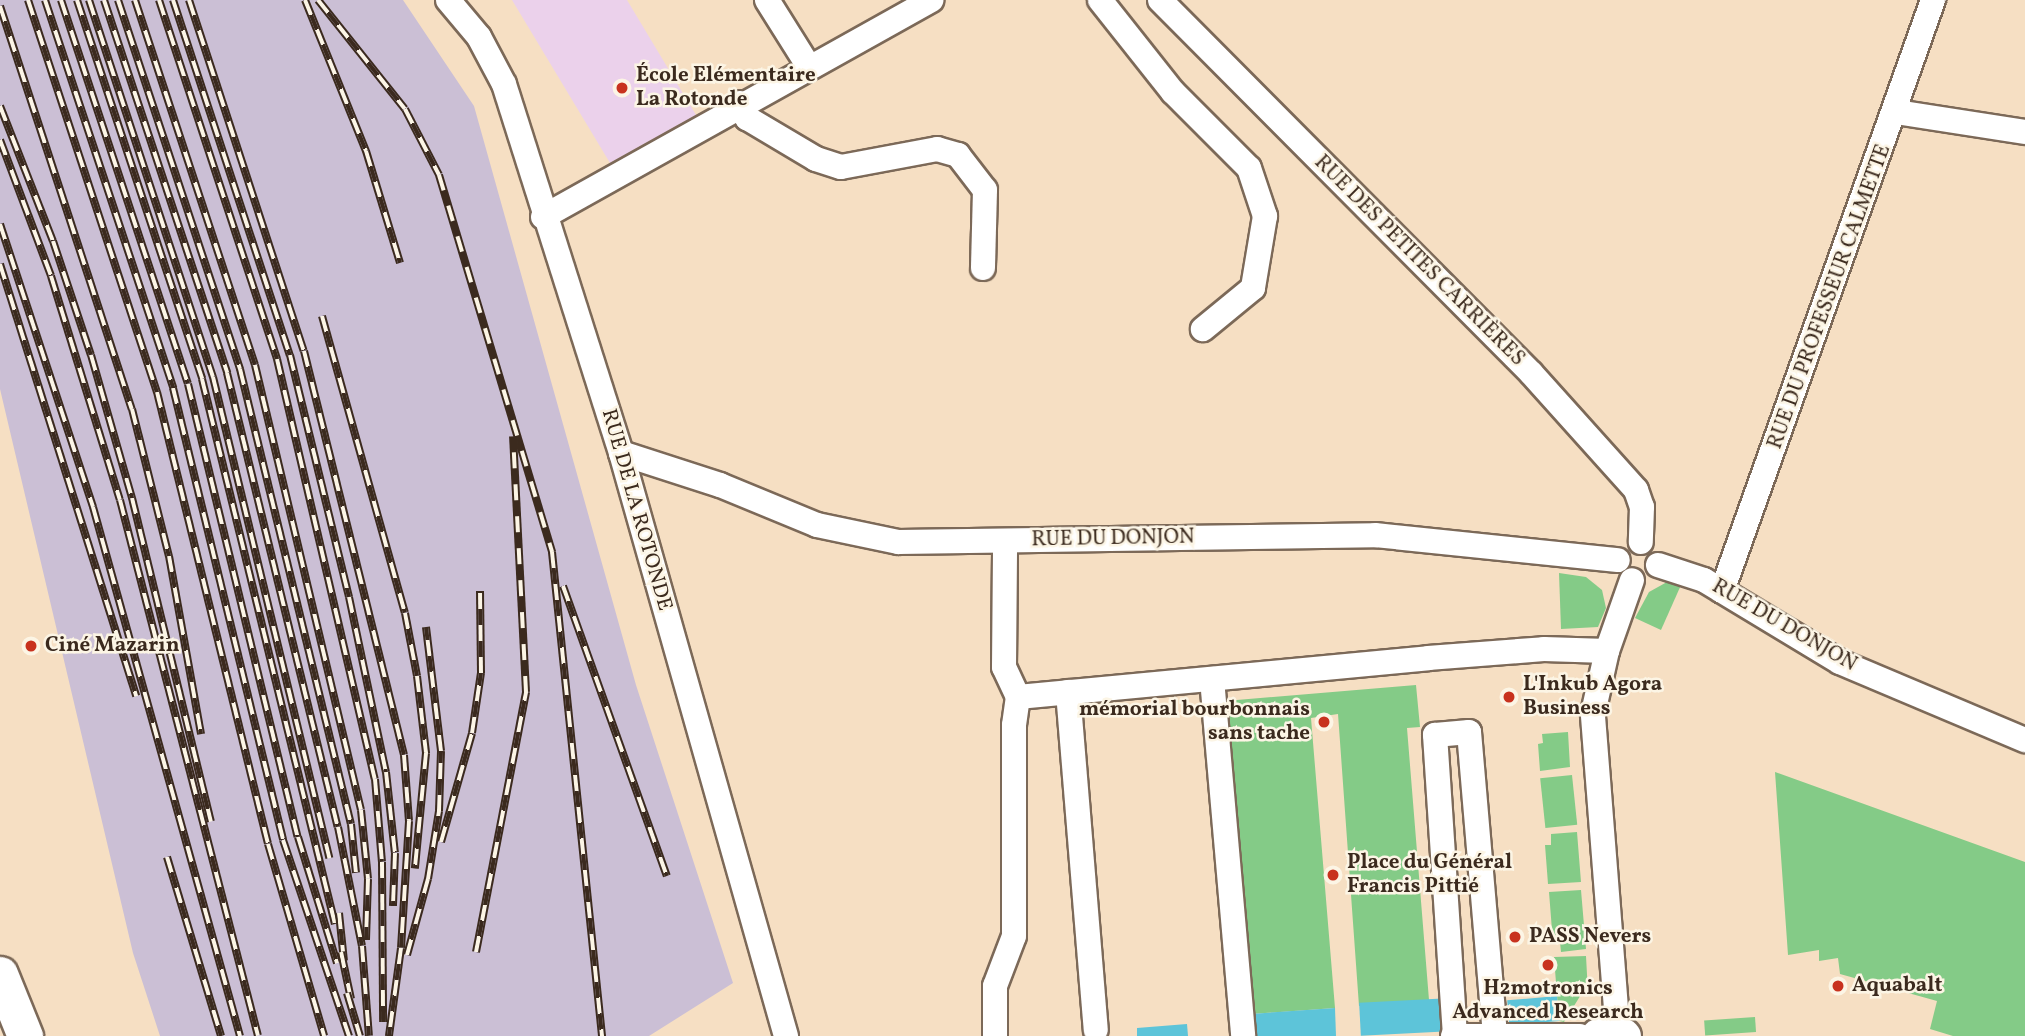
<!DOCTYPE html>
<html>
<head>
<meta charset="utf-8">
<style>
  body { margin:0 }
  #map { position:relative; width:2025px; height:1036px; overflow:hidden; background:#f6dfc3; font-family:Vollkorn,serif }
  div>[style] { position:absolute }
  .built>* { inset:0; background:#ebd1eb }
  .industrial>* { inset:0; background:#cbbfd5 }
  .green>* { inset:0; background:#84cb87; transform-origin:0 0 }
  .water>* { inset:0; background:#5dc4d9; transform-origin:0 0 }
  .roads { filter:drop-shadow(2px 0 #7c6958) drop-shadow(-2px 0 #7c6958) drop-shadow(0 2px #7c6958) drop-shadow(0 -2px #7c6958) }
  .street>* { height:24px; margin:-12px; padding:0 12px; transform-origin:12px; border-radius:12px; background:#fff }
  .secondary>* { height:35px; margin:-17.5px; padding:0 17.5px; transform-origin:17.5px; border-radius:17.5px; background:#fff }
  .rail>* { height:8px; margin-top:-4px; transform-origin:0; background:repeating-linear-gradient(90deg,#fcf5e5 0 16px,#3b2a1e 0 32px); box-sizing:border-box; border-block:2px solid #3b2a1e }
  .dots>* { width:19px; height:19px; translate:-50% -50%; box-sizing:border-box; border:4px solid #fcf5e5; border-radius:50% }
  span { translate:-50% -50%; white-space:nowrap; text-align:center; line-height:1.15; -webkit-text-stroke:5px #fcf5e5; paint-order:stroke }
  .poi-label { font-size:21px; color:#3b2a1e; font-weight:700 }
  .left { translate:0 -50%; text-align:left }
  .right { translate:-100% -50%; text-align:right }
  .street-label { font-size:21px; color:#3b2a1e }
</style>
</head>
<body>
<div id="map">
  <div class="built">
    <i style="clip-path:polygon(512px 0,627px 0,696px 115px,610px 163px)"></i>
  </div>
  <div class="industrial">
    <i style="clip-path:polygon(0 0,403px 0,474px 106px,636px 685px,733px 983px,649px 1036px,160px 1036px,133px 953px,0 389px)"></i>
  </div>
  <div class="green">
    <i style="clip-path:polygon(1559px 573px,1586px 577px,1602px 590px,1606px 608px,1598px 627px,1561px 629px)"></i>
    <i style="clip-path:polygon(1667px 582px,1681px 585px,1661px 630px,1635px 618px,1649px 592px)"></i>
    <i style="clip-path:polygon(1416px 685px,1420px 727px,1407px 728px,1429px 1000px,1359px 1006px,1338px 714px,1311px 718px,1335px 1008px,1251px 1014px,1225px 701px)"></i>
    <i style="clip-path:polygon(1568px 732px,1570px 767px,1540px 771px,1538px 744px,1543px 743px,1542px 734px)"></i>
    <i style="clip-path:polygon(1775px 772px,2025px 862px,2025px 1036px,1953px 1036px,1930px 1029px,1937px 1001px,1840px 974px,1838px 958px,1819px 961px,1819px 950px,1788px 955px)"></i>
    <i style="left:1572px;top:775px;width:50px;height:32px;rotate:84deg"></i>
    <i style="clip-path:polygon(1577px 832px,1581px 882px,1548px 884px,1545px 845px,1551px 845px,1551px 834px)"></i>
    <i style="clip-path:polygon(1581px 890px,1586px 949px,1561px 952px,1560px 942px,1553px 943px,1549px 892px)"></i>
    <i style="clip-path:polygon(1586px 956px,1588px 993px,1582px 993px,1564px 1022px,1559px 1021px,1554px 957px)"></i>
    <i style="left:1755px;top:1017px;width:15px;height:51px;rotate:86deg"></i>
  </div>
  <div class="water">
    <i style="left:1557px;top:996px;width:25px;height:50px;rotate:85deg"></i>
    <i style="left:1452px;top:998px;width:33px;height:93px;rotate:87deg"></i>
    <i style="clip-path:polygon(1335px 1008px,1336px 1036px,1243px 1036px,1250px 1014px)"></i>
    <i style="clip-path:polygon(1187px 1024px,1188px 1036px,1137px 1036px,1137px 1028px)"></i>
  </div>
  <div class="roads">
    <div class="street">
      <i style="left:448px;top:0;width:48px;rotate:50deg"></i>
      <i style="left:479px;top:37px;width:53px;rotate:62deg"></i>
      <i style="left:504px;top:84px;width:387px;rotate:72.4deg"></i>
      <i style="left:621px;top:453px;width:606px;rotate:74.2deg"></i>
      <i style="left:767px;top:0;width:79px;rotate:57.9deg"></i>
      <i style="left:1100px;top:0;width:117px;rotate:51.6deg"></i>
      <i style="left:1173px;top:92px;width:107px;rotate:45deg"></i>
      <i style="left:1249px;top:168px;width:51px;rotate:71.6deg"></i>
      <i style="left:1265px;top:216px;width:73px;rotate:99.5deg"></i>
      <i style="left:1253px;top:288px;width:65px;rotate:140.6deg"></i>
      <i style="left:1160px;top:0;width:526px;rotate:45.15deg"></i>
      <i style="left:1531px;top:373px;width:157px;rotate:48.1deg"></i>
      <i style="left:1636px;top:490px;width:18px;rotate:71deg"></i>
      <i style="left:1642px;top:507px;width:35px;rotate:92deg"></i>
      <i style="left:740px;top:103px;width:17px;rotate:65deg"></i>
      <i style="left:747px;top:118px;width:80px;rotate:30.7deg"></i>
      <i style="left:816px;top:159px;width:26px;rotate:18deg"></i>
      <i style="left:841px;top:167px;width:98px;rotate:-10.6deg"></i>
      <i style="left:937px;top:149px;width:22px;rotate:16deg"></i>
      <i style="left:958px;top:155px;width:44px;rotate:52.4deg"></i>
      <i style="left:985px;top:190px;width:78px;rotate:91.5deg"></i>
      <i style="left:1896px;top:112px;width:131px;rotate:8.8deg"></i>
      <i style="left:543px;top:217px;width:445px;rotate:-29.2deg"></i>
      <i style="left:621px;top:453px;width:104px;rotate:17.9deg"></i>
      <i style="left:720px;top:485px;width:105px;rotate:22.4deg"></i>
      <i style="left:817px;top:525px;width:83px;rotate:11.9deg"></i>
      <i style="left:898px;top:542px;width:477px;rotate:-0.8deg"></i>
      <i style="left:1375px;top:535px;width:244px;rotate:5.9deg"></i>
      <i style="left:1658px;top:565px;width:48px;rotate:18.1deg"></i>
      <i style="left:1704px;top:580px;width:159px;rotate:31.1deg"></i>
      <i style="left:1840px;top:662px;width:201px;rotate:22.9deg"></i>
      <i style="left:1722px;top:591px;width:628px;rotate:-70.35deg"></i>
      <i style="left:1212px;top:679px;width:358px;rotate:85deg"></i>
      <i style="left:1068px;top:692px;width:339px;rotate:85.3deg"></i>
      <i style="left:1018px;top:697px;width:412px;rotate:-5.4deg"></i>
      <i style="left:1428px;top:658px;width:116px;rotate:-4.4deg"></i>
      <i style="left:1544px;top:649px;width:63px;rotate:1.8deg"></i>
      <i style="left:1618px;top:1034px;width:322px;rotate:-94.5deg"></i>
      <i style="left:1593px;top:713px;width:64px;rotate:-77.3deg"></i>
      <i style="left:1607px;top:651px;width:75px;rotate:-70.6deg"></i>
      <i style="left:995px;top:1036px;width:50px;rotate:-90deg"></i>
      <i style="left:995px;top:986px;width:53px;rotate:-69.2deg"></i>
      <i style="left:1014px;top:936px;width:211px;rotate:-90deg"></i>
      <i style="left:1014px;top:725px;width:28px;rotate:-82deg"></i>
      <i style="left:1018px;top:697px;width:33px;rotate:-115deg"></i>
      <i style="left:1004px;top:667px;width:126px;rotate:-89.5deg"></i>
      <i style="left:1453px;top:1036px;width:127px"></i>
      <i style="left:1455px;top:1036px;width:302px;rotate:-93.8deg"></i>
      <i style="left:1435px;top:735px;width:34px;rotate:-5deg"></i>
      <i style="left:1469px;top:732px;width:304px;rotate:85.1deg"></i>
    </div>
    <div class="secondary">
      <i style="left:0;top:974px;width:67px;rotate:68deg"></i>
      <i style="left:1598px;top:1036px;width:25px"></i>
    </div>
  </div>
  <div class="rail">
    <i style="left:28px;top:0;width:413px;rotate:71.8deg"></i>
    <i style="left:157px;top:392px;width:465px;rotate:76.2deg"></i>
    <i style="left:268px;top:844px;width:200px;rotate:73.7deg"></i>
    <i style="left:45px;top:0;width:409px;rotate:71.7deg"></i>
    <i style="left:173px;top:388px;width:465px;rotate:76.3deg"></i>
    <i style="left:283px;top:840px;width:207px;rotate:71.4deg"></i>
    <i style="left:61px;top:0;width:404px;rotate:71.7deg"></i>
    <i style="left:188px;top:384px;width:466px;rotate:76.4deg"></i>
    <i style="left:298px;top:837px;width:132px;rotate:72.8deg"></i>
    <i style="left:77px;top:0;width:399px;rotate:71.7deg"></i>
    <i style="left:202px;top:379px;width:561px;rotate:76.29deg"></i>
    <i style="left:89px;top:0;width:397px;rotate:71.8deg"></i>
    <i style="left:213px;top:377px;width:495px;rotate:76.4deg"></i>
    <i style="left:104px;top:0;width:393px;rotate:71.7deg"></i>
    <i style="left:227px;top:373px;width:467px;rotate:76.3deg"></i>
    <i style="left:338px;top:827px;width:121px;rotate:78.6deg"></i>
    <i style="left:362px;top:946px;width:90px;rotate:85.6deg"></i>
    <i style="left:118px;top:0;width:389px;rotate:71.7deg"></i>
    <i style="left:240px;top:369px;width:468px;rotate:76.3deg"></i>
    <i style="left:351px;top:824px;width:49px;rotate:84.2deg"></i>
    <i style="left:135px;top:0;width:384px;rotate:71.8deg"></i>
    <i style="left:255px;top:365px;width:457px;rotate:76.6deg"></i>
    <i style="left:361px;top:810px;width:69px;rotate:84.2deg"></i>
    <i style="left:368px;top:879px;width:61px;rotate:91.9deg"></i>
    <i style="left:159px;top:0;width:378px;rotate:71.8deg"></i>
    <i style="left:277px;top:359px;width:431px;rotate:76.9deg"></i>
    <i style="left:375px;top:779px;width:83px;rotate:85.2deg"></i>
    <i style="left:382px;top:862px;width:160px;rotate:89.6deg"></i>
    <i style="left:173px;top:0;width:374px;rotate:71.8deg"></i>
    <i style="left:290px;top:355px;width:249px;rotate:76.3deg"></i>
    <i style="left:349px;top:597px;width:179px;rotate:78.1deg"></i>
    <i style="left:386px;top:772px;width:81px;rotate:83.7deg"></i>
    <i style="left:395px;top:853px;width:53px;rotate:92.2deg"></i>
    <i style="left:189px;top:0;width:369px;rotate:71.9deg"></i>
    <i style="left:304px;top:351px;width:416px;rotate:76.1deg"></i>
    <i style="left:404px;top:755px;width:66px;rotate:85.7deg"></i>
    <i style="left:409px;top:821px;width:127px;rotate:93.6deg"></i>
    <i style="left:401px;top:948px;width:89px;rotate:97.8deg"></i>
    <i style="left:305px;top:0;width:163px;rotate:68deg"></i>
    <i style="left:366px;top:151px;width:117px;rotate:73.1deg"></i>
    <i style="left:318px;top:0;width:139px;rotate:51.4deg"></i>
    <i style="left:405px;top:109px;width:74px;rotate:62.7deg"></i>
    <i style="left:439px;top:175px;width:394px;rotate:73.3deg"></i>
    <i style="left:552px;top:552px;width:487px;rotate:84.1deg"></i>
    <i style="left:0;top:6px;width:424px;rotate:71.9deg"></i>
    <i style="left:132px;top:409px;width:152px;rotate:75.9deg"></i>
    <i style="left:169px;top:556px;width:181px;rotate:79.8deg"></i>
    <i style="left:0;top:106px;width:145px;rotate:68.6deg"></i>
    <i style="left:53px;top:241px;width:120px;rotate:71.6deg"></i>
    <i style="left:91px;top:355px;width:149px;rotate:74deg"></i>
    <i style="left:132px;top:498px;width:333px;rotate:76.3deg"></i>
    <i style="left:0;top:140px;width:145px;rotate:69.4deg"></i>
    <i style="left:51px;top:276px;width:234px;rotate:72.9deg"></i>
    <i style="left:120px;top:500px;width:553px;rotate:75.56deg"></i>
    <i style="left:0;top:224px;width:298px;rotate:71.8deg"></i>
    <i style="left:93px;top:507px;width:549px;rotate:74.47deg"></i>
    <i style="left:0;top:264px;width:453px;rotate:72.5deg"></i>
    <i style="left:322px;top:316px;width:308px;rotate:74.4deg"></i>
    <i style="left:405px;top:613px;width:64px;rotate:79.2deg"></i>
    <i style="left:417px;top:676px;width:78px;rotate:83.3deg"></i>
    <i style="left:426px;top:753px;width:116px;rotate:95.5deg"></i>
    <i style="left:563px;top:586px;width:308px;rotate:70.3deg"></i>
    <i style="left:441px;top:842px;width:113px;rotate:-74.1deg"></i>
    <i style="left:472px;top:733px;width:61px;rotate:-81.5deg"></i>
    <i style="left:481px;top:673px;width:82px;rotate:-90.7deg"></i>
    <i style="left:167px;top:857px;width:187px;rotate:73.2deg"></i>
    <i style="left:339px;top:913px;width:48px;rotate:84.1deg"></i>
    <i style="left:341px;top:952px;width:48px;rotate:78deg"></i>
    <i style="left:476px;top:952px;width:265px;rotate:-79.1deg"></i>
    <i style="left:526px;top:692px;width:256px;rotate:-92.9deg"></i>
    <i style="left:407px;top:955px;width:79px;rotate:-74.6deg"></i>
    <i style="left:428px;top:879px;width:69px;rotate:-80.8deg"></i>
    <i style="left:439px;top:811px;width:60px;rotate:-88.1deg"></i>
    <i style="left:441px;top:751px;width:125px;rotate:-96.9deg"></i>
    <i style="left:347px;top:993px;width:45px;rotate:73.2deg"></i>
  </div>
  <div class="dots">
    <i style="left:622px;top:88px;background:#c8321e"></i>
    <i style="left:31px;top:646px;background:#c8321e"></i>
    <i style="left:1509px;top:697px;background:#c8321e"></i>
    <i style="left:1324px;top:722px;background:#c8321e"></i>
    <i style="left:1333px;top:875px;background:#c8321e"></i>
    <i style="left:1515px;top:937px;background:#c8321e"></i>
    <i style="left:1548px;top:965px;background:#c8321e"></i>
    <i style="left:1838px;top:986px;background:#c8321e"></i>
  </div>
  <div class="poi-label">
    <span class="left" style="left:636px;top:88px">École Elémentaire<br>La Rotonde</span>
    <span class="left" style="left:45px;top:646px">Ciné Mazarin</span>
    <span class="left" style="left:1523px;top:697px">L'Inkub Agora<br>Business</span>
    <span class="right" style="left:1310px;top:722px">mémorial bourbonnais<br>sans tache</span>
    <span class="left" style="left:1347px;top:875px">Place du Général<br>Francis Pittié</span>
    <span class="left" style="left:1529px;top:937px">PASS Nevers</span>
    <span class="left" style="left:1852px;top:986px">Aquabalt</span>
    <span style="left:1548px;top:1001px">H2motronics<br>Advanced Research</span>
  </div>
  <div class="street-label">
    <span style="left:1419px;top:261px;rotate:45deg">RUE DES PETITES CARRIÈRES</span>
    <span style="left:1830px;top:297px;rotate:-70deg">RUE DU PROFESSEUR CALMETTE</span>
    <span style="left:636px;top:510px;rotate:74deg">RUE DE LA ROTONDE</span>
    <span style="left:1113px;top:539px;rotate:-1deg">RUE DU DONJON</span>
    <span style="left:1784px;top:626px;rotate:30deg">RUE DU DONJON</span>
  </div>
</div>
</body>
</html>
